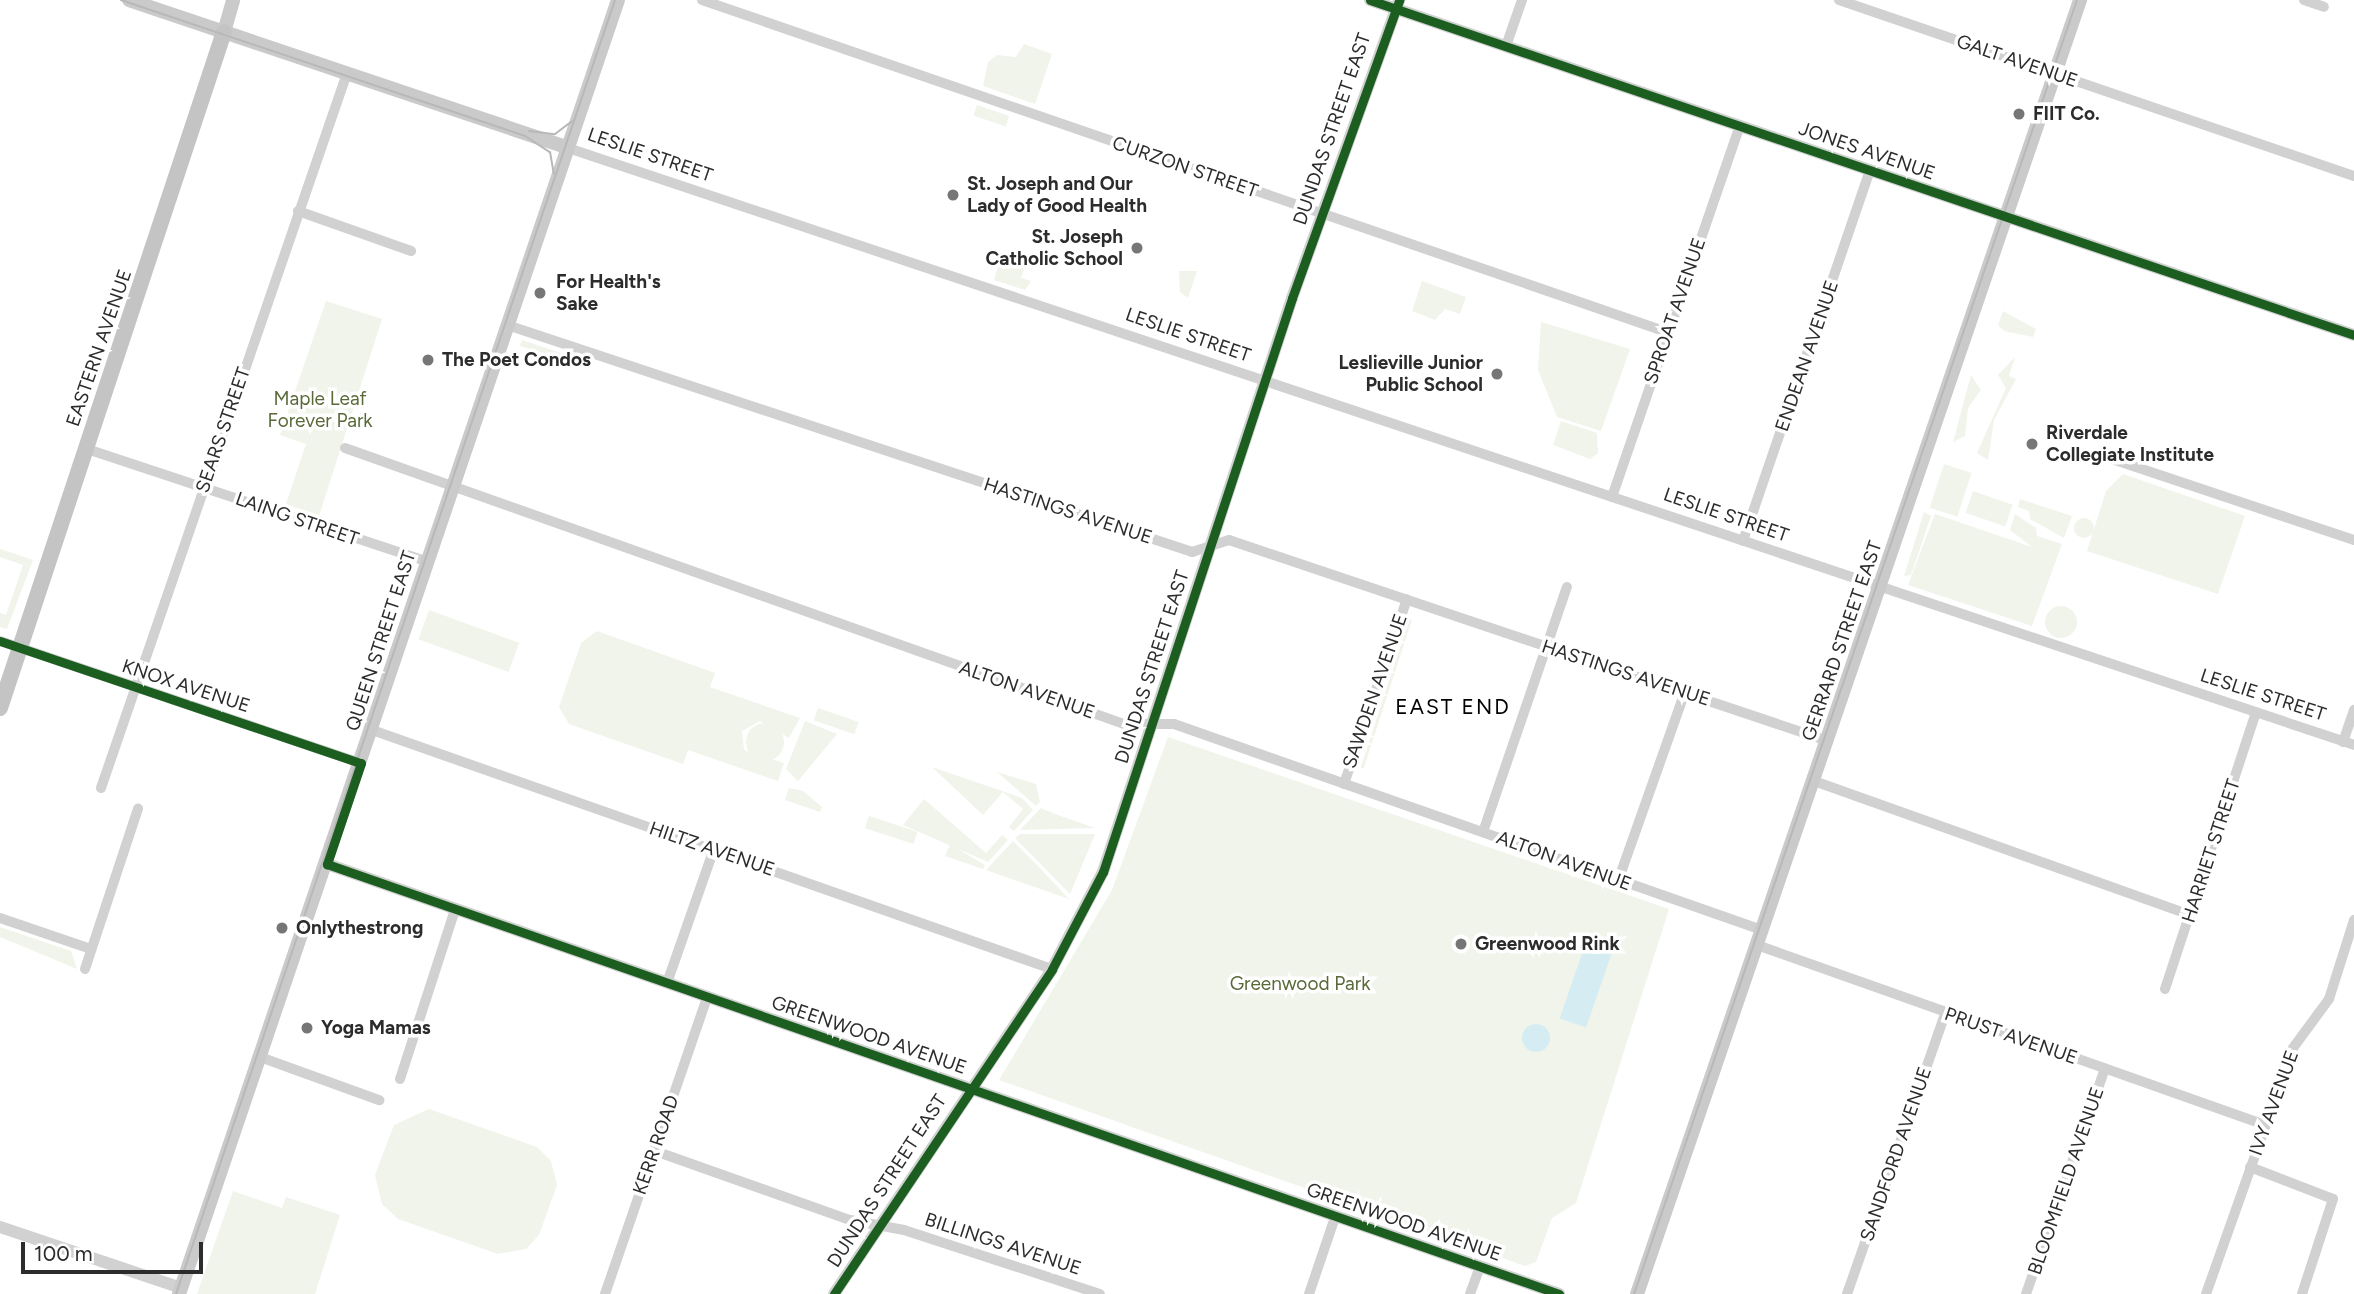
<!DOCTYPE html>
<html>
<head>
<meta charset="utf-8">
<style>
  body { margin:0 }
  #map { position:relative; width:2354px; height:1294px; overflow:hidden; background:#fff; font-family:Figtree,sans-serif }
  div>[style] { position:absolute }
  .green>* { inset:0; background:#f1f4ea; transform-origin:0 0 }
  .round { border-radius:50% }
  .water>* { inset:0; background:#d5edf2; transform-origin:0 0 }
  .minor>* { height:10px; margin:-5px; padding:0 5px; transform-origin:5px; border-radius:5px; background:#d1d1d1 }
  .tertiary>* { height:12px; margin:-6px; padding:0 6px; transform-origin:6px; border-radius:6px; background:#d1d1d1 }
  .secondary>* { height:14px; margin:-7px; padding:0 7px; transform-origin:7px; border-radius:7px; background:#cacaca }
  .primary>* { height:16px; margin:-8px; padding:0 8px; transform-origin:8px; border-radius:8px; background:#c4c4c4 }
  .tram>* { height:2px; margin:-1px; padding:0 1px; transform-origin:1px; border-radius:1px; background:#b8b8b8 }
  .cycleway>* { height:9px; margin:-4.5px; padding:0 4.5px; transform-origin:4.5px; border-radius:4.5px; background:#1b5e20 }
  .dots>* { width:19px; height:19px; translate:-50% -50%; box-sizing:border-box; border:4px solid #fff; border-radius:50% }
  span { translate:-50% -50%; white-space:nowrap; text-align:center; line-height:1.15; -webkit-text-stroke:7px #fff; paint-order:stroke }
  .street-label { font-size:19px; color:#2c2c2c }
  .poi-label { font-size:19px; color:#2c2c2c; font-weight:700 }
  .left { translate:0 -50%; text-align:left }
  .right { translate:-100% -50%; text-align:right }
  .park-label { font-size:19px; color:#596938 }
  .neighbourhood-label { font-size:21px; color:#000; letter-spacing:2px }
  .scale { position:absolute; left:21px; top:1242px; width:182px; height:32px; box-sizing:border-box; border:4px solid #2c2c2c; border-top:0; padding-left:9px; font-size:21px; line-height:24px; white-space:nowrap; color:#2c2c2c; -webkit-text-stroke:5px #fff; paint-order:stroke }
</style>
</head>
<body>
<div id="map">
  <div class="green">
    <i style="clip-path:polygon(1024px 44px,1052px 54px,1035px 104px,983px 86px,988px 62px,997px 55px,1016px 57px)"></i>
    <i style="left:977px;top:105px;width:34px;height:11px;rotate:19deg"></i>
    <i style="clip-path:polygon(1017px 253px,1026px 263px,1021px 278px,1031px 281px,1025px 290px,994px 280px,998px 266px)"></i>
    <i style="clip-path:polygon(1179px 271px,1197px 271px,1188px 298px,1180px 292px)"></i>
    <i style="clip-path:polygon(1422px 281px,1466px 297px,1460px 314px,1445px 309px,1435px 320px,1412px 311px)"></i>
    <i style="clip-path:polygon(326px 301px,382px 319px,319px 516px,286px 504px,306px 444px,280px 435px)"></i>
    <i style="clip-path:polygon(2003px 311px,2036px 329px,2033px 337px,2004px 331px,1998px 325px)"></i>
    <i style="clip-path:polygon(1541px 322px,1630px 349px,1601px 431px,1557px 417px,1538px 370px)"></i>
    <i style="clip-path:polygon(522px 340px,576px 358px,574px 363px,520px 346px)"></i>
    <i style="clip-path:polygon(2015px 357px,2009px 376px,2016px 379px,1994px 420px,1988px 460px,1977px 453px,2006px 388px,1998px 375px)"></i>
    <i style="clip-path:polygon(1971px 375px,1981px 390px,1968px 408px,1965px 436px,1953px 442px)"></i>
    <i style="clip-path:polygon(1561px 421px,1597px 433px,1598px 453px,1590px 459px,1553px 445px)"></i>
    <i style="left:1944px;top:464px;width:29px;height:46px;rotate:18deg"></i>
    <i style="clip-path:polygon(2123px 474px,2245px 516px,2218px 594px,2087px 551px,2106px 491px)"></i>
    <i style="left:1973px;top:491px;width:42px;height:23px;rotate:19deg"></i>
    <i style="clip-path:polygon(2020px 499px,2072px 516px,2064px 538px,2030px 519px,2029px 511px,2018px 507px)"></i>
    <i style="clip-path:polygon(1924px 512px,1931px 516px,1911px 575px,1904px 576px)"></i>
    <i style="clip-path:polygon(1935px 514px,2032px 547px,2010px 530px,2015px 514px,2036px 528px,2037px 536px,2062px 544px,2032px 626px,1908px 585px)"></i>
    <i class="round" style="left:2074px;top:518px;width:20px;height:20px"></i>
    <i style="clip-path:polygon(0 549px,33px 560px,7px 629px,0 627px,0 613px,6px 615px,23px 565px,0 557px)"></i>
    <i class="round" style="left:2045px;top:606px;width:32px;height:32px"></i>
    <i style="left:429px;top:610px;width:96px;height:31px;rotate:20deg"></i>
    <i style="left:1409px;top:619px;width:3px;height:156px;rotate:18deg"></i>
    <i style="clip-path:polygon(597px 631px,715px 673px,710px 687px,800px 718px,789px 738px,760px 721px,742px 731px,744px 750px,784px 763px,778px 781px,688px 750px,683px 764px,569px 724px,559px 707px,581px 643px)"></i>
    <i style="left:818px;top:708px;width:43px;height:13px;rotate:19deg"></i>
    <i style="clip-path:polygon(805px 721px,837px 734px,798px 781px,786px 769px)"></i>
    <i class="round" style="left:746px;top:723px;width:38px;height:38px"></i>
    <i style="clip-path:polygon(1168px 737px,1669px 909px,1576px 1203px,1552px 1218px,1536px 1262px,1525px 1266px,999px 1080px,1112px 890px)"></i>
    <i style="clip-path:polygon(932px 767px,1022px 798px,1033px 810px,1014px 831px,1009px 827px,1023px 809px,1003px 792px,983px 815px)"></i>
    <i style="clip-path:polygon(997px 772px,1036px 784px,1040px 802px,1036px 806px)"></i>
    <i style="clip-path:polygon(789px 788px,803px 791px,822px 807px,820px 812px,785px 800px)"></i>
    <i style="clip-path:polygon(924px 799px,986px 853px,1002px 835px,1008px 840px,988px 862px,903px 825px)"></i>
    <i style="clip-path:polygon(1041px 808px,1055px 814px,1095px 828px,1020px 830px)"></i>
    <i style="left:869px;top:816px;width:51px;height:13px;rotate:18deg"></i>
    <i style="clip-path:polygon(1020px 834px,1095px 834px,1070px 894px,1015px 838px)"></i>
    <i style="clip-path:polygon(1013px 841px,1035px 863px,1069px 899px,986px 870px)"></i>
    <i style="clip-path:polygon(950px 844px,985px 865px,983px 869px,945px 856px)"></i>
    <i style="clip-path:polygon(0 927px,71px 951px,77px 969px,0 937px)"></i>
    <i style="clip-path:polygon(429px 1109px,537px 1147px,551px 1161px,557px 1185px,539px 1235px,526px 1249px,498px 1254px,398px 1219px,382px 1204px,375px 1175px,394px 1125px)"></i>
    <i style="clip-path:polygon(233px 1191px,282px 1208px,286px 1197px,340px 1215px,315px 1294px,197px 1294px)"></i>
  </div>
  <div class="water">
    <i style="left:1587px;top:939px;width:28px;height:84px;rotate:19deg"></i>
    <i class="round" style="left:1522px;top:1024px;width:28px;height:28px"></i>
  </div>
  <div class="minor">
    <i style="left:702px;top:0;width:1021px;rotate:18.99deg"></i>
    <i style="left:1839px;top:0;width:544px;rotate:18.87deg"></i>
    <i style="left:2304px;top:0;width:21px;rotate:19deg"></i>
    <i style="left:1506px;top:46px;width:49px;rotate:-70.8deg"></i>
    <i style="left:568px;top:148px;width:1883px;rotate:18.48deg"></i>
    <i style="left:298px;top:211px;width:120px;rotate:19.5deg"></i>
    <i style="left:507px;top:325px;width:722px;rotate:18.33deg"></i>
    <i style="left:1192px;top:552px;width:39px;rotate:-18deg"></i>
    <i style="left:1229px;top:540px;width:632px;rotate:18.55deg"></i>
    <i style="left:345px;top:448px;width:826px;rotate:19.51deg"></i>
    <i style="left:1124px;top:724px;width:50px"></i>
    <i style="left:1174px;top:724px;width:623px;rotate:19.31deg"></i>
    <i style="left:87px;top:449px;width:359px;rotate:18.3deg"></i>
    <i style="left:2115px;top:460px;width:252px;rotate:18.5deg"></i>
    <i style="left:1612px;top:497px;width:392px;rotate:-71deg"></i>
    <i style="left:1743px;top:541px;width:391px;rotate:-71.1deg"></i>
    <i style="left:0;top:641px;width:381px;rotate:18.7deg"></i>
    <i style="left:372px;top:730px;width:721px;rotate:19.37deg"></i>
    <i style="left:2343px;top:742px;width:34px;rotate:-71deg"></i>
    <i style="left:1814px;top:781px;width:399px;rotate:19.6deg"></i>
    <i style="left:1344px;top:784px;width:195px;rotate:-71.2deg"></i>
    <i style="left:101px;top:788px;width:756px;rotate:-71.01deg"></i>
    <i style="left:1483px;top:832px;width:259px;rotate:-71.1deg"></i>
    <i style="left:1618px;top:881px;width:201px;rotate:-70.5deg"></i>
    <i style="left:0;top:918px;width:96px;rotate:18.8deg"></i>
    <i style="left:1757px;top:945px;width:539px;rotate:19.51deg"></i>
    <i style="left:85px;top:969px;width:169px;rotate:-71.7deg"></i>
    <i style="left:667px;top:983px;width:142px;rotate:-70.7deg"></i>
    <i style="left:2165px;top:989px;width:291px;rotate:-71.8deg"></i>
    <i style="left:260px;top:1057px;width:127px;rotate:19.9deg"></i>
    <i style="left:400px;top:1079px;width:178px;rotate:-72deg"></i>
    <i style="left:655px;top:1151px;width:207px;rotate:19.5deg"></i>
    <i style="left:850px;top:1220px;width:55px;rotate:10.5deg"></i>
    <i style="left:904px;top:1230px;width:206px;rotate:18.1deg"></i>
    <i style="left:2250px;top:1167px;width:89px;rotate:21.1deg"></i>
    <i style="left:2333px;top:1199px;width:100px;rotate:108.1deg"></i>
    <i style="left:605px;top:1294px;width:314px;rotate:-71deg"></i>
    <i style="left:1309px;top:1294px;width:81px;rotate:-71.3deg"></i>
    <i style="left:1470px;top:1294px;width:30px;rotate:-70deg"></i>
    <i style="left:1847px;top:1294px;width:297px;rotate:-70.7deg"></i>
    <i style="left:2026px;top:1294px;width:239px;rotate:-70.7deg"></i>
    <i style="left:2206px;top:1294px;width:261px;rotate:-70.5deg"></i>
    <i style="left:2293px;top:1048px;width:61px;rotate:-53.7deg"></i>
    <i style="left:2329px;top:999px;width:83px;rotate:-72.4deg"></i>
  </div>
  <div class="tertiary">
    <i style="left:1370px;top:0;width:1039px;rotate:18.8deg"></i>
    <i style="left:327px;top:864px;width:1305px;rotate:19.24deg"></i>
    <i style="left:0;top:1227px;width:191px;rotate:18.6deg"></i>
    <i style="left:834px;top:1294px;width:391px;rotate:-56.1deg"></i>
    <i style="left:1052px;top:969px;width:110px;rotate:-62.3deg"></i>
    <i style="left:1103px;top:872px;width:604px;rotate:-71.77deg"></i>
    <i style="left:1292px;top:298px;width:317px;rotate:-70.2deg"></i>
  </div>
  <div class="secondary">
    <i style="left:129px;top:0;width:463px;rotate:18.6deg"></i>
    <i style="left:224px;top:32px;width:33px;rotate:-74deg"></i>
    <i style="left:179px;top:1294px;width:1366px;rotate:-71.26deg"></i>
    <i style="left:1637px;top:1294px;width:1368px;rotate:-71.1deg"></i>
  </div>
  <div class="primary">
    <i style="left:0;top:708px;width:712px;rotate:-71.67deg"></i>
  </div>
  <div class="tram">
    <i style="left:121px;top:0;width:426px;rotate:18.6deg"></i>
    <i style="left:525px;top:136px;width:30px;rotate:33deg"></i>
    <i style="left:550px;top:152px;width:22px;rotate:80deg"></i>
    <i style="left:529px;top:131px;width:26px;rotate:7deg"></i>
    <i style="left:555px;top:134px;width:21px;rotate:-37deg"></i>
    <i style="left:176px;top:1294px;width:1366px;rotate:-71.26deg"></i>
    <i style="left:1634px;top:1294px;width:1368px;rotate:-71.1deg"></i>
  </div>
  <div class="cycleway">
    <i style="left:1370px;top:0;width:1039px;rotate:18.8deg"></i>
    <i style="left:0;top:641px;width:381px;rotate:18.7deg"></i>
    <i style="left:361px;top:763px;width:107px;rotate:108.6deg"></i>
    <i style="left:327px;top:864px;width:1305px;rotate:19.24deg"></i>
    <i style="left:834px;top:1294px;width:391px;rotate:-56.1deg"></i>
    <i style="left:1052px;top:969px;width:110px;rotate:-62.3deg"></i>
    <i style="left:1103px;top:872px;width:604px;rotate:-71.77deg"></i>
    <i style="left:1292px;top:298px;width:317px;rotate:-70.2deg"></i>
  </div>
  <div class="dots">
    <i style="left:2019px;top:114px;background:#767676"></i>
    <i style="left:953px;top:195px;background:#767676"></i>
    <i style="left:1137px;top:248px;background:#767676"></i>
    <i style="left:540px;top:293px;background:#767676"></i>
    <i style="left:428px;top:360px;background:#767676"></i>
    <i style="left:1497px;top:374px;background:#767676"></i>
    <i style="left:2032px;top:444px;background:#767676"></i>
    <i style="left:282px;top:928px;background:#767676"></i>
    <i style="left:1461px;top:944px;background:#767676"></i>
    <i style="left:307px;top:1028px;background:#767676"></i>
  </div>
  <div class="street-label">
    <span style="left:2017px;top:61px;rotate:19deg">GALT AVENUE</span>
    <span style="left:1332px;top:129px;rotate:-71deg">DUNDAS STREET EAST</span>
    <span style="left:1867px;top:151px;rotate:19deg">JONES AVENUE</span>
    <span style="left:650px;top:155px;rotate:19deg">LESLIE STREET</span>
    <span style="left:1185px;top:167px;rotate:19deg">CURZON STREET</span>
    <span style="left:1675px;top:311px;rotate:-71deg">SPROAT AVENUE</span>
    <span style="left:1188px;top:335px;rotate:19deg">LESLIE STREET</span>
    <span style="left:99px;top:348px;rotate:-71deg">EASTERN AVENUE</span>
    <span style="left:1807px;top:356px;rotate:-71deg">ENDEAN AVENUE</span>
    <span style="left:223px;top:430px;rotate:-71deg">SEARS STREET</span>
    <span style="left:1068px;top:511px;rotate:18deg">HASTINGS AVENUE</span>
    <span style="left:1726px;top:515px;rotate:19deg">LESLIE STREET</span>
    <span style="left:297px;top:519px;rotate:19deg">LAING STREET</span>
    <span style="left:381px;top:641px;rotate:-72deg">QUEEN STREET EAST</span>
    <span style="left:1842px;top:641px;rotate:-71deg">GERRARD STREET EAST</span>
    <span style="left:1152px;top:667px;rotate:-72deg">DUNDAS STREET EAST</span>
    <span style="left:1626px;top:673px;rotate:18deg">HASTINGS AVENUE</span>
    <span style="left:186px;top:686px;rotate:18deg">KNOX AVENUE</span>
    <span style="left:1027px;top:690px;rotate:19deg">ALTON AVENUE</span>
    <span style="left:1375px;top:691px;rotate:-71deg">SAWDEN AVENUE</span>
    <span style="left:2263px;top:695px;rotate:18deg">LESLIE STREET</span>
    <span style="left:712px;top:849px;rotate:19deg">HILTZ AVENUE</span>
    <span style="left:2211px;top:851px;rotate:-72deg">HARRIET STREET</span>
    <span style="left:1564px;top:861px;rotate:20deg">ALTON AVENUE</span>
    <span style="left:869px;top:1035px;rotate:19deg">GREENWOOD AVENUE</span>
    <span style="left:2011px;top:1036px;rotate:19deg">PRUST AVENUE</span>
    <span style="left:2274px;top:1103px;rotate:-70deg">IVY AVENUE</span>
    <span style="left:656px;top:1145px;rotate:-71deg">KERR ROAD</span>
    <span style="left:1896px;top:1154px;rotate:-71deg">SANDFORD AVENUE</span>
    <span style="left:887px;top:1181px;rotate:-57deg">DUNDAS STREET EAST</span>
    <span style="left:2066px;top:1181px;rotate:-71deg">BLOOMFIELD AVENUE</span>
    <span style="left:1404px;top:1222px;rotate:19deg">GREENWOOD AVENUE</span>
    <span style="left:1003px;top:1244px;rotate:18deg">BILLINGS AVENUE</span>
  </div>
  <div class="poi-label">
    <span class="left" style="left:2033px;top:114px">FIIT Co.</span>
    <span class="left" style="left:967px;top:195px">St. Joseph and Our<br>Lady of Good Health</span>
    <span class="right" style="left:1123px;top:248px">St. Joseph<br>Catholic School</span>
    <span class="left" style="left:556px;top:293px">For Health's<br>Sake</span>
    <span class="left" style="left:442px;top:360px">The Poet Condos</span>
    <span class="right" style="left:1483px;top:374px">Leslieville Junior<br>Public School</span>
    <span class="left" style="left:2046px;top:444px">Riverdale<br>Collegiate Institute</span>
    <span class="left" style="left:296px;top:928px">Onlythestrong</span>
    <span class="left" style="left:1475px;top:944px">Greenwood Rink</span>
    <span class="left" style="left:321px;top:1028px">Yoga Mamas</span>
  </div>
  <div class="park-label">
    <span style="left:320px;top:410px">Maple Leaf<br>Forever Park</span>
    <span style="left:1300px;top:984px">Greenwood Park</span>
  </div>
  <div class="neighbourhood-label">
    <span style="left:1453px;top:707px">EAST END</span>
  </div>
  <div class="scale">100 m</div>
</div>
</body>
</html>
